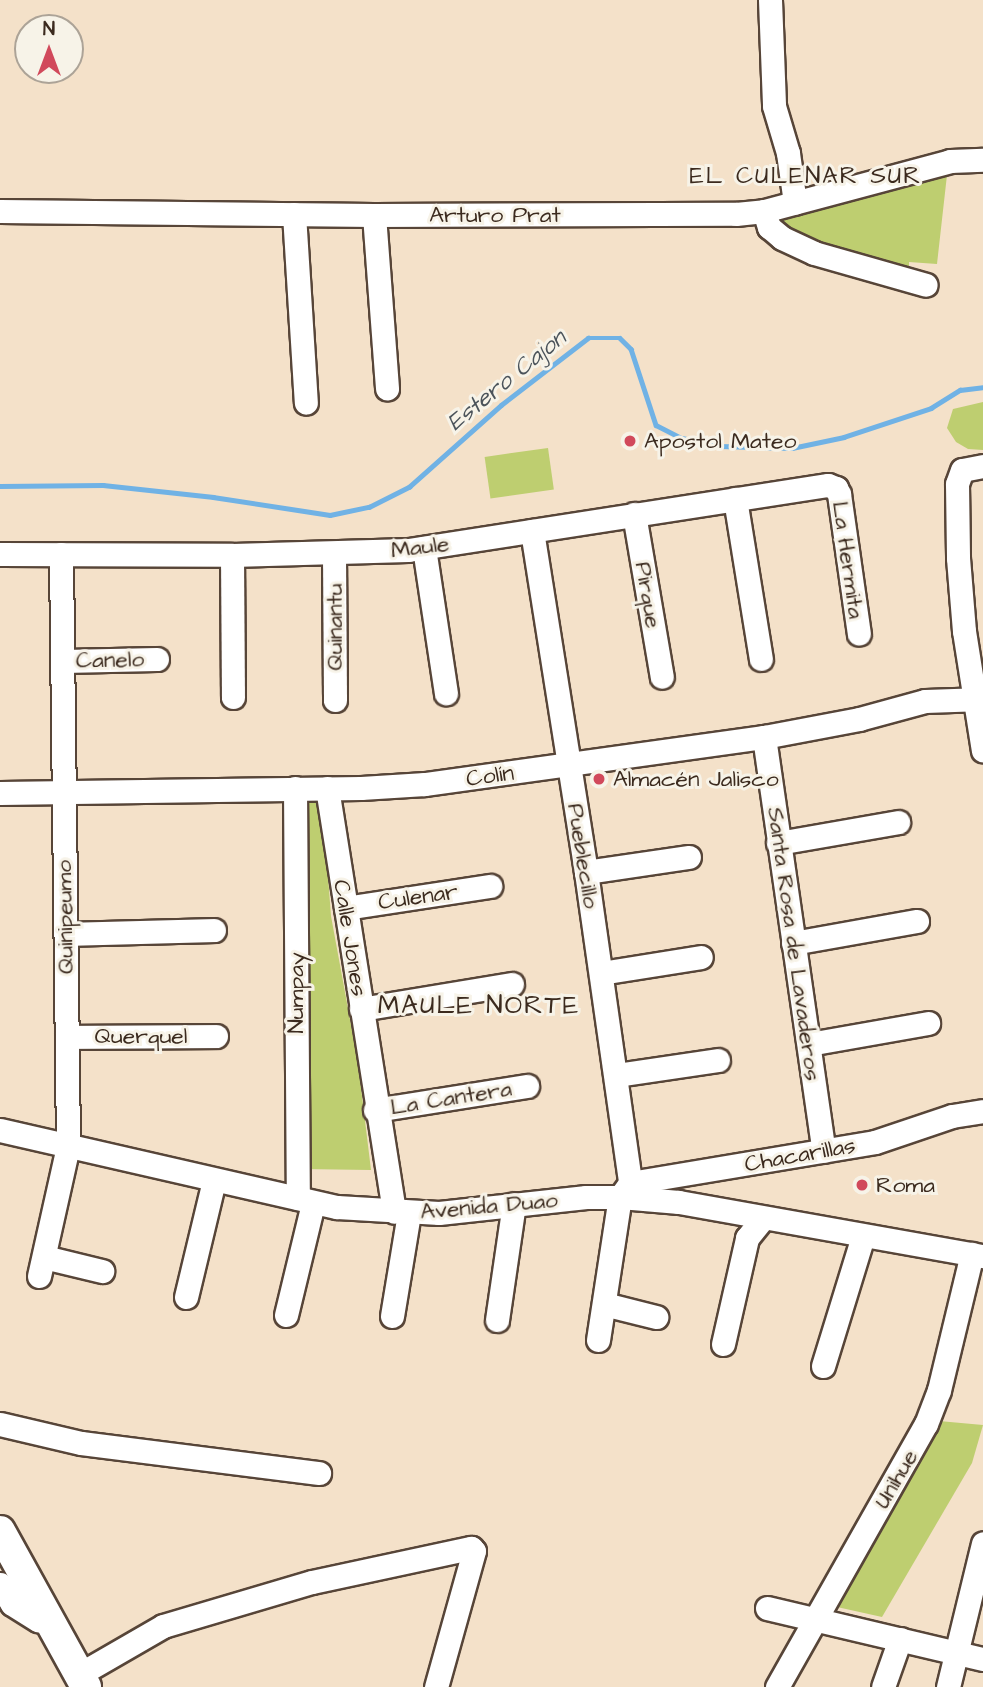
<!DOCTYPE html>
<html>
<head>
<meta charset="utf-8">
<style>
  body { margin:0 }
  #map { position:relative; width:983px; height:1687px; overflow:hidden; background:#f4e1c9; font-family:"Architects Daughter",sans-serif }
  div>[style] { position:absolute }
  .green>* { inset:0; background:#bece70; transform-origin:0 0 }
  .stream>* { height:4.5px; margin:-2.25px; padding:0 2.25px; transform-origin:2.25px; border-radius:2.25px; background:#70b2e5 }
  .roads { filter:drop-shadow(2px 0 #574538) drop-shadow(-2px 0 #574538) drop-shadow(0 2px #574538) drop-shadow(0 -2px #574538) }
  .minor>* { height:23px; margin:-11.5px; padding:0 11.5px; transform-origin:11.5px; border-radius:11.5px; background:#fff }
  .major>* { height:30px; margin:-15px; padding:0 15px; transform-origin:15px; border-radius:15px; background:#fff }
  .dots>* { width:19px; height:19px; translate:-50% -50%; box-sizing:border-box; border:4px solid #f7f3e8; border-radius:50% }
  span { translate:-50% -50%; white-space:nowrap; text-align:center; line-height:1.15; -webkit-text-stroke:6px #f7f3e8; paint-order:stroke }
  .street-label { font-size:23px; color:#3b2a1e }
  .poi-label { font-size:23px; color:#3b2a1e }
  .left { translate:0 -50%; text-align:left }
  .neighbourhood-label { font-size:24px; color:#3b2a1e; letter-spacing:2px }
  .water-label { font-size:24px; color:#4b535a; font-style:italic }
  .quarter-label { font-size:26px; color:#3b2a1e; letter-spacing:2px }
  .north { position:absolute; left:14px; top:14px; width:70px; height:70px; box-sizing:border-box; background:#f7f3e8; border:2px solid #aca397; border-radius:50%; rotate:0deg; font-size:19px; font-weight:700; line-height:28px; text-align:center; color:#3b2a1e }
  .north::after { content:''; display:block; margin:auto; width:24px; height:32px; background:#d1495b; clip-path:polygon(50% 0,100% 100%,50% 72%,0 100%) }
</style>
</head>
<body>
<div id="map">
  <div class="green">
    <i style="clip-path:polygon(947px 175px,937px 264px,909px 262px,909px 273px,785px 231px,783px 220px)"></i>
    <i style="clip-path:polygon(983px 402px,983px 450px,968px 449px,956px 442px,947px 428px,953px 409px)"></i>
    <i style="left:548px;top:448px;width:42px;height:64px;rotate:82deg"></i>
    <i style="clip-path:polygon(300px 797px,322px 797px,331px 916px,358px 1063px,371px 1170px,301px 1169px)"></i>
    <i style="clip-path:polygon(939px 1421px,983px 1425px,972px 1463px,882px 1617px,837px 1607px)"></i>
  </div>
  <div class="stream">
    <i style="left:0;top:486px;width:103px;rotate:-0.6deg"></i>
    <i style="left:103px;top:485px;width:111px;rotate:6.2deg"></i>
    <i style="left:213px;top:497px;width:118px;rotate:8.7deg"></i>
    <i style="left:330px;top:515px;width:40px;rotate:-12deg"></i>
    <i style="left:369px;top:507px;width:45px;rotate:-26.6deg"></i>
    <i style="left:409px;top:487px;width:123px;rotate:-41.7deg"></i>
    <i style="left:501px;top:405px;width:110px;rotate:-37.6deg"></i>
    <i style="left:588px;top:338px;width:32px"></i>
    <i style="left:620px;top:338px;width:16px;rotate:45deg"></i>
    <i style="left:631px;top:349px;width:80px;rotate:71.8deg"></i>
    <i style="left:656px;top:425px;width:29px;rotate:27deg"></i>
    <i style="left:682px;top:438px;width:39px;rotate:12deg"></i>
    <i style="left:720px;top:446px;width:72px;rotate:1.6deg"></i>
    <i style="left:792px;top:448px;width:53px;rotate:-11.9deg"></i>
    <i style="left:844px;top:437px;width:92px;rotate:-18.4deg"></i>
    <i style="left:931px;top:408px;width:34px;rotate:-32deg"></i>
    <i style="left:960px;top:390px;width:23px;rotate:-7deg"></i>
  </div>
  <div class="roads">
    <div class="minor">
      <i style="left:770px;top:0;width:106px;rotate:87.8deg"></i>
      <i style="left:774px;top:106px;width:49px;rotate:73.4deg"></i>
      <i style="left:788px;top:153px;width:50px;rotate:82deg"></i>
      <i style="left:0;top:211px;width:374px;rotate:0.6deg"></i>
      <i style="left:374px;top:215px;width:362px;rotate:-0.2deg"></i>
      <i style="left:736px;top:214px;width:28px;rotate:-6deg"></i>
      <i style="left:764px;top:211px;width:193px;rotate:-15deg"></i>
      <i style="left:950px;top:161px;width:33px;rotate:-2deg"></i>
      <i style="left:764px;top:211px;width:17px;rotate:73deg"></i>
      <i style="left:769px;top:227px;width:17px;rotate:40deg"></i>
      <i style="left:782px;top:238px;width:35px;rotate:25deg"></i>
      <i style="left:814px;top:253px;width:116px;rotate:15.9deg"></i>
      <i style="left:294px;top:214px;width:189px;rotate:86.4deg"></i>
      <i style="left:374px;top:215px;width:174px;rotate:85.7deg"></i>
      <i style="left:983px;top:466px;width:21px;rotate:169deg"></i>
      <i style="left:962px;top:470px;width:15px;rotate:110deg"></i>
      <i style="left:957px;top:484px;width:74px;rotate:89.2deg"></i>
      <i style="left:958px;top:558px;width:73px;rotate:85.3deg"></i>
      <i style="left:964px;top:631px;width:121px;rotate:81deg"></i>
      <i style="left:735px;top:499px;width:162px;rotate:80.8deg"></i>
      <i style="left:634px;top:514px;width:165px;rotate:80.3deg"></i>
      <i style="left:532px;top:531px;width:345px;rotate:81deg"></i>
      <i style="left:586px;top:872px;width:314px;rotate:81.9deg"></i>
      <i style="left:424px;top:548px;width:147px;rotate:81.4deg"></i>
      <i style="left:0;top:554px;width:232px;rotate:0.2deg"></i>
      <i style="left:232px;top:555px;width:176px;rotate:-1.6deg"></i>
      <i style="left:408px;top:550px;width:425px;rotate:-8.8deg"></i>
      <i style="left:828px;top:485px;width:9px;rotate:21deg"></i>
      <i style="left:836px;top:488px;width:7px;rotate:63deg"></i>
      <i style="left:839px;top:494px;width:141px;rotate:81.9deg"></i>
      <i style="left:334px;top:554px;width:146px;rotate:89.6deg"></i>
      <i style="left:232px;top:555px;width:142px;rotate:89.6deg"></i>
      <i style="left:63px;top:661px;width:94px;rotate:-1.2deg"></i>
      <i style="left:764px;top:737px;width:418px;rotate:81.8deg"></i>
      <i style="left:295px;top:788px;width:410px;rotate:89.6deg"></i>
      <i style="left:327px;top:788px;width:429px;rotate:81deg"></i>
      <i style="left:0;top:793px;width:361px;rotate:-0.8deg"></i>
      <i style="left:361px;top:788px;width:64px;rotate:-3.6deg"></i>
      <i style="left:425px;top:784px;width:342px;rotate:-7.9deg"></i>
      <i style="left:764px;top:737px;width:97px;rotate:-10.7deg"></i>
      <i style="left:859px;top:719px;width:68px;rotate:-15.3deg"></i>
      <i style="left:925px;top:701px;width:58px;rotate:-2deg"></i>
      <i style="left:778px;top:843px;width:122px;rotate:-9.9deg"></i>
      <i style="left:586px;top:872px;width:104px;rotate:-8.3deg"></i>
      <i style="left:346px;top:908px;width:146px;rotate:-8.7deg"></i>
      <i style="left:66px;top:934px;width:148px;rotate:-1.5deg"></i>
      <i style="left:793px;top:943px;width:126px;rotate:-10.1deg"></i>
      <i style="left:601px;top:973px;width:101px;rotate:-9.1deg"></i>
      <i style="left:361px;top:1009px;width:153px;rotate:-9.4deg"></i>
      <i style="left:67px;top:1037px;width:149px;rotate:-0.4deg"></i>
      <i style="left:809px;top:1044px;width:121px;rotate:-10deg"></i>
      <i style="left:617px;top:1075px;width:102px;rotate:-8.4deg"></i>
      <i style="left:375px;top:1110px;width:154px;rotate:-9deg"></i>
      <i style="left:0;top:1130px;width:346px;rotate:12.9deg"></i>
      <i style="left:337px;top:1207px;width:102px;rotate:3.4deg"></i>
      <i style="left:439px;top:1213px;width:148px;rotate:-6.2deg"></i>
      <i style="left:586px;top:1197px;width:34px"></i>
      <i style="left:620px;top:1197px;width:59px;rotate:4.8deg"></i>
      <i style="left:679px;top:1202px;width:309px;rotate:10.1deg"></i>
      <i style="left:44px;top:1257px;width:60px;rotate:13.6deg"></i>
      <i style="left:39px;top:1276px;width:133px;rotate:-77.4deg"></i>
      <i style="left:68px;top:1146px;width:592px;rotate:-90.68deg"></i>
      <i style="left:186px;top:1297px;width:120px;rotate:-76.5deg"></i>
      <i style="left:604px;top:1304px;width:54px;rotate:14deg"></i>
      <i style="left:286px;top:1315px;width:115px;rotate:-76.4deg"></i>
      <i style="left:392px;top:1316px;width:104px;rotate:-80.6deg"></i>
      <i style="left:497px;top:1320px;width:117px;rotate:-81.7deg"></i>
      <i style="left:598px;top:1340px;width:145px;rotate:-81.3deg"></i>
      <i style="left:620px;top:1197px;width:17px;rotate:-54deg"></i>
      <i style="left:630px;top:1183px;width:248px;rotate:-9.5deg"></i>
      <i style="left:875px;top:1142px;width:81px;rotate:-18.7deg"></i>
      <i style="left:952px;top:1116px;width:31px;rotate:-9deg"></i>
      <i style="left:723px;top:1344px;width:109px;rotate:-77.2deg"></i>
      <i style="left:747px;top:1238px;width:26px;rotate:-51deg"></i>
      <i style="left:823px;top:1366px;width:136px;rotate:-72.9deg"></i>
      <i style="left:0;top:1424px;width:83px;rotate:13.2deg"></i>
      <i style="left:81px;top:1443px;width:240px;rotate:7.2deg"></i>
      <i style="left:0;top:1584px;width:23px;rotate:59deg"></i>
      <i style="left:12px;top:1604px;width:31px;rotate:32deg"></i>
      <i style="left:38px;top:1620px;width:14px;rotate:4deg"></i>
      <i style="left:767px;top:1608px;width:222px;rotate:13.3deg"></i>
      <i style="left:80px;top:1674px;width:96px;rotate:-30deg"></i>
      <i style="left:163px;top:1626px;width:155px;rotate:-16.5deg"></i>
      <i style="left:312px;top:1582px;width:163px;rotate:-12.1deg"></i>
      <i style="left:471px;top:1548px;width:4px;rotate:45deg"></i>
      <i style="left:474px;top:1551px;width:141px;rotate:105.6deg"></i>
      <i style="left:777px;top:1687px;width:302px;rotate:-60.5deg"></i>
      <i style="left:926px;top:1424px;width:36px;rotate:-69deg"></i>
      <i style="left:939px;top:1390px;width:140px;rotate:-76.4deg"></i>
      <i style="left:883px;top:1687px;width:51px;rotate:-70.5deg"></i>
      <i style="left:948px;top:1687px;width:148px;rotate:-76.3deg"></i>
    </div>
    <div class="major">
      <i style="left:0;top:1531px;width:178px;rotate:61.1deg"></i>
    </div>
  </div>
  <div class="dots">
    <i style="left:630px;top:441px;background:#d1495b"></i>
    <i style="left:599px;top:779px;background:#d1495b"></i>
    <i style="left:862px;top:1185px;background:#d1495b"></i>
  </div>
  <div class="street-label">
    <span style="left:495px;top:215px">Arturo Prat</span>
    <span style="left:420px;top:547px;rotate:-7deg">Maule</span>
    <span style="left:848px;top:560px;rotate:82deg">La Hermita</span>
    <span style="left:648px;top:595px;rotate:80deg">Pirque</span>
    <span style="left:335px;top:627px;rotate:-90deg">Quinantu</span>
    <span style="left:110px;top:660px;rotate:-1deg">Canelo</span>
    <span style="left:490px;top:776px;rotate:-8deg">Colín</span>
    <span style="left:583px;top:856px;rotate:81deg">Pueblecillo</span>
    <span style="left:418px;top:897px;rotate:-8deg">Culenar</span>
    <span style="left:65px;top:917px;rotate:-91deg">Quinipeumo</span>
    <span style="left:350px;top:938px;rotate:81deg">Calle Jones</span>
    <span style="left:794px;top:944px;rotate:82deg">Santa Rosa de Lavaderos</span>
    <span style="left:296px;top:993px;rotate:-90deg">Numpay</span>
    <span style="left:141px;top:1036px">Querquel</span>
    <span style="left:451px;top:1098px;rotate:-9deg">La Cantera</span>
    <span style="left:800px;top:1155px;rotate:-10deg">Chacarillas</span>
    <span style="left:489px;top:1206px;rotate:-5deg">Avenida Duao</span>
    <span style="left:896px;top:1479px;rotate:-60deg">Unihue</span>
  </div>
  <div class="poi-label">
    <span class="left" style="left:644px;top:441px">Apostol Mateo</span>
    <span class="left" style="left:613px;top:779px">Almacén Jalisco</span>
    <span class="left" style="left:876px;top:1185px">Roma</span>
  </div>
  <div class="neighbourhood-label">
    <span style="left:806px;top:177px">EL CULENAR SUR</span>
  </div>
  <div class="water-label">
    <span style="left:507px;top:381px;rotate:-39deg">Estero Cajon</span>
  </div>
  <div class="quarter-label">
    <span style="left:479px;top:1006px">MAULE NORTE</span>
  </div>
  <div class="north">N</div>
</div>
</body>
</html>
